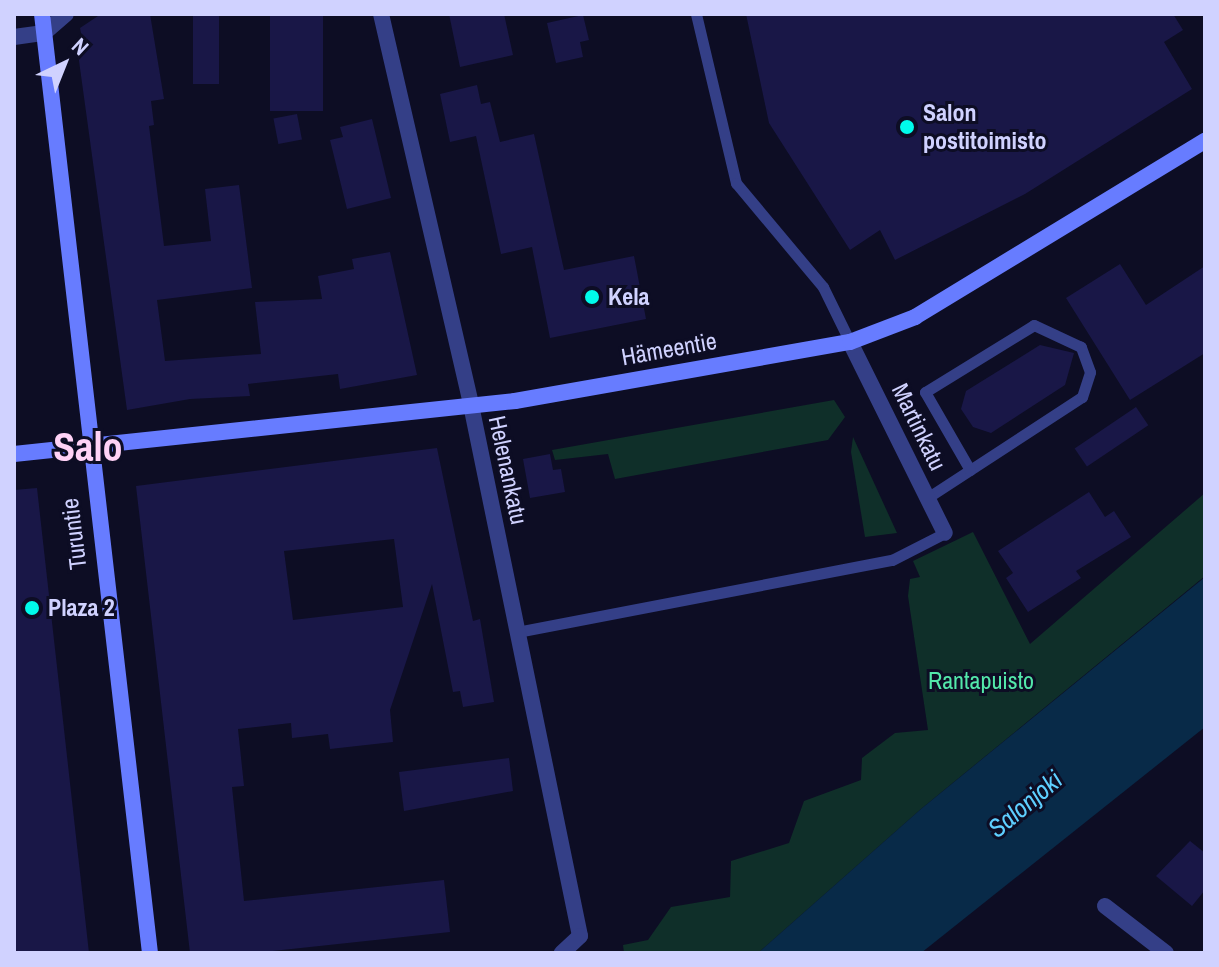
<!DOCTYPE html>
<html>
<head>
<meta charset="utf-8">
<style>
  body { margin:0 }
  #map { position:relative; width:1219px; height:967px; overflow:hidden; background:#0d0d24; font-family:"Archivo Narrow",sans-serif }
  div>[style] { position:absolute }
  .green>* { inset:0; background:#0f2f29 }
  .water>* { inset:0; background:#082a48 }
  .building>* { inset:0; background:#191747; transform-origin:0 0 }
  .service>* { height:11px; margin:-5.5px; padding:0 5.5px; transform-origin:5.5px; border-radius:5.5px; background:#343f87 }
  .minor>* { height:16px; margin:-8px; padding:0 8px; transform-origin:8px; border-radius:8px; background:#343f87 }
  .secondary>* { height:16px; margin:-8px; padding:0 8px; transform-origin:8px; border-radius:8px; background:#677cff }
  .dots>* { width:22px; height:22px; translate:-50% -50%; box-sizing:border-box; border:4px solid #0d0d24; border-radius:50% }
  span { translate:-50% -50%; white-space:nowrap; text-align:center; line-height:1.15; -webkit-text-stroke:6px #0d0d24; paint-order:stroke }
  .poi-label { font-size:24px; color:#d0d2ff; font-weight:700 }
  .left { translate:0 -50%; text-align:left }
  .street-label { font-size:24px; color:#d0d2ff }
  .park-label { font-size:24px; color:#53e8aa }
  .water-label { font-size:26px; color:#5ecfff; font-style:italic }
  .town-label { font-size:40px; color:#ffd2f6; font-weight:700 }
  .frame { position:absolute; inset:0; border:16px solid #d0d2ff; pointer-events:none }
  .north { position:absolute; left:24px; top:24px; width:80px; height:80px; -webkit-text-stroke:6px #0d0d24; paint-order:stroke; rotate:43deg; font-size:22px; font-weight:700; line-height:32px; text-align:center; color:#d0d2ff }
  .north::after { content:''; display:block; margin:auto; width:28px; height:36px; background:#d0d2ff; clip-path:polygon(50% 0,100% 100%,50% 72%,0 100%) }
</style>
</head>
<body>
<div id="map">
  <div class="green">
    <i style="clip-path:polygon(834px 400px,845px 417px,828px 440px,615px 479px,608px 454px,555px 460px,552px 450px)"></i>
    <i style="clip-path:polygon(853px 437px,897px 533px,865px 537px,851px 452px)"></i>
    <i style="clip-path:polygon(1205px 493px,1205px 576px,921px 809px,758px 953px,624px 953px,623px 945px,648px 940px,671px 907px,730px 897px,731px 861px,789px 843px,804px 801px,861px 780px,862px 758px,895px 733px,928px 730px,908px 596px,910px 579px,920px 577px,913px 561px,973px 532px,1030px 644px)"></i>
  </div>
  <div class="water">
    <i style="clip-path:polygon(1205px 577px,1205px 727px,921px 953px,758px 953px,921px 809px)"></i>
  </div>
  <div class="building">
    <i style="clip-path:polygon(101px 14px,150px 14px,164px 99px,151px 101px,154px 125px,149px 126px,164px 246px,211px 241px,205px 189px,239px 185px,252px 288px,157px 300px,165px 361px,261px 354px,255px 302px,322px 299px,318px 276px,354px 269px,352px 259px,390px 252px,417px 375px,340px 389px,338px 374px,248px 384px,250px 396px,190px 399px,127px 410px,76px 39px,82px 38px,80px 28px)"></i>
    <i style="left:193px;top:14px;width:26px;height:70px"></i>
    <i style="left:270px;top:14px;width:53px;height:97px"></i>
    <i style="clip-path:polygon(449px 14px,504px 14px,513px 55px,460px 67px)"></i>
    <i style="clip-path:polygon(746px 14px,1173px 14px,1183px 30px,1164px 42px,1192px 89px,1025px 194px,895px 260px,880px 230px,850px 250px,769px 123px)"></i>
    <i style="clip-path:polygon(583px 15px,589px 40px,580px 42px,583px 57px,556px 63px,547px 23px)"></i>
    <i style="clip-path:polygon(477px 85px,481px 104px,490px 102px,500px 142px,534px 134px,564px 270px,634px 256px,646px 319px,550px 338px,532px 247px,501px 254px,476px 136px,450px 142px,440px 94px)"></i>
    <i style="left:297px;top:114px;width:26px;height:24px;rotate:79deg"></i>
    <i style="clip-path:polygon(372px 119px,391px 198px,347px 209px,330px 140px,343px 137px,340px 127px)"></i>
    <i style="clip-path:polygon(1120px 264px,1146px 305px,1205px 266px,1205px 353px,1130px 400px,1066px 298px)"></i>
    <i style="clip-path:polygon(1040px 345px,1074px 353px,1065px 385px,991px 433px,973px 427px,961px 409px,966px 391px)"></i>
    <i style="left:1136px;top:407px;width:22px;height:74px;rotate:56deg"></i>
    <i style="clip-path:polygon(evenodd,437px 448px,473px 621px,480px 619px,494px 702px,463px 707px,460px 691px,453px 692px,432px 584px,390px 710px,393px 742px,330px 749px,328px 734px,292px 738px,291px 723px,238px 729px,244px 786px,232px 787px,244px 901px,444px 880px,450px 932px,253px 953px,190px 953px,136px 486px,437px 448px,394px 539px,403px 607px,293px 620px,284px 551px,394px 539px)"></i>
    <i style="clip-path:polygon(550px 454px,553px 470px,561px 469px,565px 492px,530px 498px,523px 459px)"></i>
    <i style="clip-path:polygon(37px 488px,89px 953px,14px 953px,14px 490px)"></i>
    <i style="clip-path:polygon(1089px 492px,1105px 517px,1114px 511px,1131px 537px,1076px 571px,1081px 578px,1028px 612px,1006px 578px,1013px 573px,998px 551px)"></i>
    <i style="clip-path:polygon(509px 758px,513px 791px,404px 811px,399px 772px)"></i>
    <i style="clip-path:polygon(1190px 841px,1205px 853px,1205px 890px,1192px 906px,1156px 876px)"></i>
  </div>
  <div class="service">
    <i style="left:696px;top:14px;width:174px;rotate:76.7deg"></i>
    <i style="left:736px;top:183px;width:136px;rotate:50.1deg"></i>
    <i style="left:823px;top:287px;width:61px;rotate:63.9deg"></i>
    <i style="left:927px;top:498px;width:185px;rotate:-33.1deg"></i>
    <i style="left:1082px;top:397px;width:26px;rotate:-72deg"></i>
    <i style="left:1090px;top:372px;width:27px;rotate:-110deg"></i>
    <i style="left:1081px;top:347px;width:52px;rotate:-154.9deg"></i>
    <i style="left:1034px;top:325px;width:128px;rotate:148.4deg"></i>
    <i style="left:925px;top:392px;width:90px;rotate:60deg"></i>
    <i style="left:517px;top:632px;width:382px;rotate:-10.9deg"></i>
    <i style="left:892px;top:560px;width:59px;rotate:-27deg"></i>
  </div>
  <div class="minor">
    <i style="left:381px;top:14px;width:401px;rotate:77deg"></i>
    <i style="left:471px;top:405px;width:542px;rotate:78.4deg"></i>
    <i style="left:580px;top:936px;width:25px;rotate:137deg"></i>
    <i style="left:14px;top:37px;width:30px;rotate:-8deg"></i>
    <i style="left:44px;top:33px;width:29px;rotate:-41deg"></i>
    <i style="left:850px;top:342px;width:213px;rotate:63.6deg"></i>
    <i style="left:1105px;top:906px;width:77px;rotate:37.6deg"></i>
  </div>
  <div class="secondary">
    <i style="left:42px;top:14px;width:945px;rotate:83.44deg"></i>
    <i style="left:14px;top:454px;width:504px;rotate:-6.04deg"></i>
    <i style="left:515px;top:401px;width:340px;rotate:-10deg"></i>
    <i style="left:850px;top:342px;width:70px;rotate:-21deg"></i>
    <i style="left:915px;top:317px;width:339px;rotate:-31.3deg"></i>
  </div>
  <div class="dots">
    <i style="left:907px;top:127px;background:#00fbeb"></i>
    <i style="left:592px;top:297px;background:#00fbeb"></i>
    <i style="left:32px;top:608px;background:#00fbeb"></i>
  </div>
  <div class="poi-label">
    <span class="left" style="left:923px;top:127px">Salon<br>postitoimisto</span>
    <span class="left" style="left:608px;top:297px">Kela</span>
    <span class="left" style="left:48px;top:608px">Plaza 2</span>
  </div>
  <div class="street-label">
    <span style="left:669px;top:349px;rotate:-10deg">Hämeentie</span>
    <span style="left:919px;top:427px;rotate:64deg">Martinkatu</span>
    <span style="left:508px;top:470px;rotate:78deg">Helenankatu</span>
    <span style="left:74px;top:534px;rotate:-97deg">Turuntie</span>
  </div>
  <div class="park-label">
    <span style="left:981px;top:681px">Rantapuisto</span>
  </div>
  <div class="water-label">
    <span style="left:1025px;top:804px;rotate:-40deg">Salonjoki</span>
  </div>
  <div class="town-label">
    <span style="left:88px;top:447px">Salo</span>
  </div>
  <div class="frame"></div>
  <div class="north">N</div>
</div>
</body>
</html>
